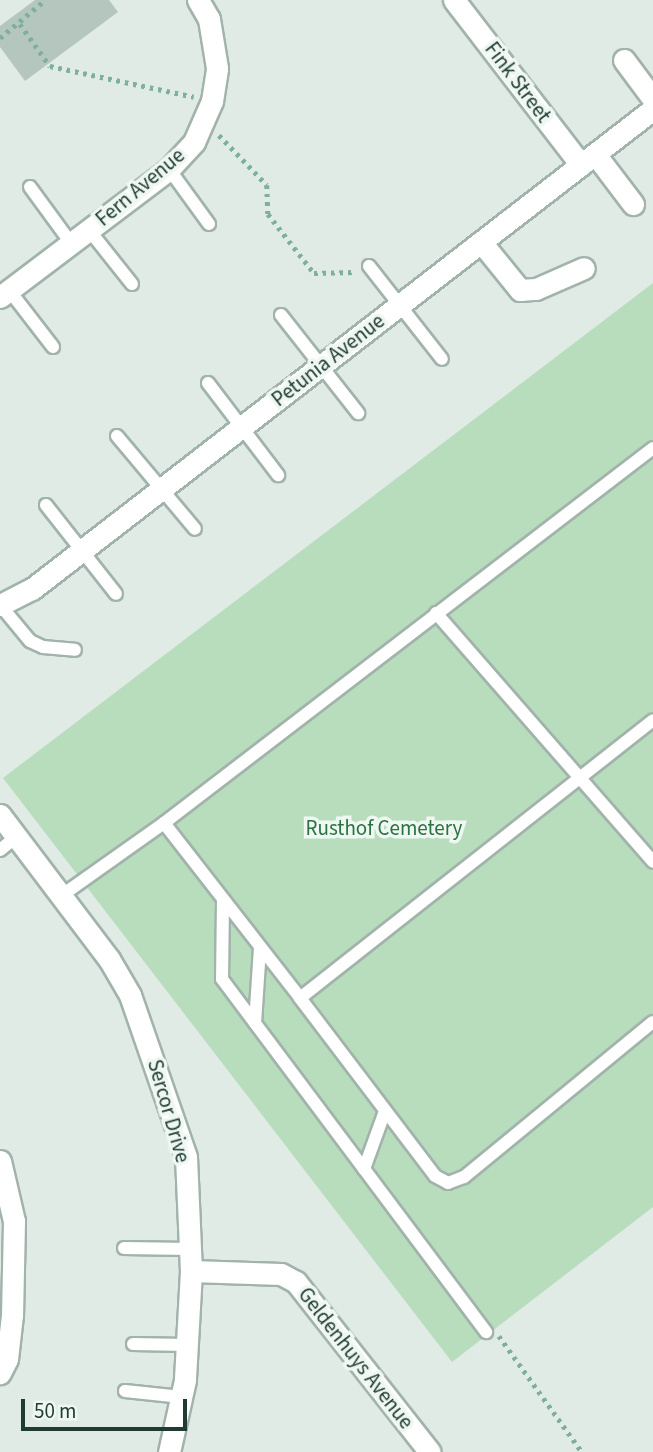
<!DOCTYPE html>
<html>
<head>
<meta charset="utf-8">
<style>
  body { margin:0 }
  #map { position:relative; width:653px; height:1452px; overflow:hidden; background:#dfebe4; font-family:"Source Sans 3",sans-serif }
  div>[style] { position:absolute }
  .green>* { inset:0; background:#b7ddbd }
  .building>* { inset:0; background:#b4c6bd }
  .path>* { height:4.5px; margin-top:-2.25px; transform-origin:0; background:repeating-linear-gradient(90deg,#7eb09b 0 3.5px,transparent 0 8.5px) }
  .roads { filter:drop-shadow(2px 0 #a2b3ab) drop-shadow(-2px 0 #a2b3ab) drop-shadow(0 2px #a2b3ab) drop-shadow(0 -2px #a2b3ab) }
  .service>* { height:12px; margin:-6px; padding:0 6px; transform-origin:6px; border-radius:6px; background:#fff }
  .minor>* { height:21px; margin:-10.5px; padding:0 10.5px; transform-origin:10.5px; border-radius:10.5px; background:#fff }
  span { translate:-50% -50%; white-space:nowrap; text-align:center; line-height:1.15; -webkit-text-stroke:7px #eff7f3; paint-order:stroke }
  .street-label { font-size:21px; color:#203b31 }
  .park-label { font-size:21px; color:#29733e }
  .scale { position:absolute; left:21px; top:1399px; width:166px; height:32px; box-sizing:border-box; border:4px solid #203b31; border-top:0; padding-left:9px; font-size:21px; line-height:24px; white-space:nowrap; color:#203b31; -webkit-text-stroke:5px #eff7f3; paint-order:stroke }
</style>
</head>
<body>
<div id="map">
  <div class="green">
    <i style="clip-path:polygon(653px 283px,653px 1207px,452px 1362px,3px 778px)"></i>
  </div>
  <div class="building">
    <i style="clip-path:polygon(35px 0,109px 0,118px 12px,25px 81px,0 47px,0 26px)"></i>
  </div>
  <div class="path">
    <i style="left:20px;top:24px;width:52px;rotate:54.5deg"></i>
    <i style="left:50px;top:66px;width:147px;rotate:12.1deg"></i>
    <i style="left:0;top:38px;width:59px;rotate:-40.2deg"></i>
    <i style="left:219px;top:135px;width:69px;rotate:46.2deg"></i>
    <i style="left:267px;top:185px;width:29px;rotate:88deg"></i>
    <i style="left:268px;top:214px;width:75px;rotate:52.1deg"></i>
    <i style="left:314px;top:273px;width:41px;rotate:-1.4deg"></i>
    <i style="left:499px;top:1336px;width:143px;rotate:54.4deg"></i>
  </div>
  <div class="roads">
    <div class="service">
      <i style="left:169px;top:169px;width:68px;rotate:54deg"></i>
      <i style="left:30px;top:187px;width:69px;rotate:53.8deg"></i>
      <i style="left:89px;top:230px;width:69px;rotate:51.5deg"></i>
      <i style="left:369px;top:266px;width:118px;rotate:51.9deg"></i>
      <i style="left:9px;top:290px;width:72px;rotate:52.3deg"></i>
      <i style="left:281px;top:315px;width:125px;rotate:51.8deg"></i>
      <i style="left:208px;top:383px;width:116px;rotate:52.7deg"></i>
      <i style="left:117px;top:436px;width:121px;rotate:50deg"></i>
      <i style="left:46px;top:505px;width:113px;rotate:51.8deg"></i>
      <i style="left:1px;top:606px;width:45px;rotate:50.4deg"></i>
      <i style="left:30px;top:641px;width:14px;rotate:25deg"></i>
      <i style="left:43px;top:647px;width:32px;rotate:5deg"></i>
      <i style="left:436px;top:613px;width:330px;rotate:48.9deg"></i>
      <i style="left:164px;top:823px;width:616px;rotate:-37.48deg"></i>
      <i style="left:0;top:850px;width:21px;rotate:-39deg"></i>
      <i style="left:61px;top:896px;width:126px;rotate:-35.3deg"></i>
      <i style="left:164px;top:823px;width:222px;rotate:52.1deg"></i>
      <i style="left:300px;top:998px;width:449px;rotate:-38.2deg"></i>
      <i style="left:223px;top:900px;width:79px;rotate:90.7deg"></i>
      <i style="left:222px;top:979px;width:441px;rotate:53.2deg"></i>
      <i style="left:300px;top:998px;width:223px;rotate:52.8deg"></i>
      <i style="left:435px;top:1176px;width:15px;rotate:28deg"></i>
      <i style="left:448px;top:1183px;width:17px;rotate:-21deg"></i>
      <i style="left:464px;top:1177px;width:244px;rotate:-39.4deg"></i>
      <i style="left:255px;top:1023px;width:76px;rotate:-86.2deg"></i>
      <i style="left:364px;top:1169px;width:62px;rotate:-70.1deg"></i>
      <i style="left:124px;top:1248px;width:66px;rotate:0.9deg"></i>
      <i style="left:133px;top:1344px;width:54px;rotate:1.1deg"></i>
      <i style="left:125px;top:1391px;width:57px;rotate:6deg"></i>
    </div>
    <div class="minor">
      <i style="left:454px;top:0;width:208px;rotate:52.4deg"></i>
      <i style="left:624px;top:60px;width:49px;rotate:53.4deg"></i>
      <i style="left:595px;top:154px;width:63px;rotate:52.8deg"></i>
      <i style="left:481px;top:242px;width:62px;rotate:50.9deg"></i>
      <i style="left:520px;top:290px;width:16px;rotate:-4deg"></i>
      <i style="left:536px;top:289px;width:52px;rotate:-23.6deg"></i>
      <i style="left:0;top:297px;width:212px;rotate:-37.1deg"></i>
      <i style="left:169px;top:169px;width:37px;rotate:-47deg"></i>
      <i style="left:194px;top:142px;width:45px;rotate:-66.3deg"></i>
      <i style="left:212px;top:101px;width:33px;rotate:-81deg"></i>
      <i style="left:217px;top:68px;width:50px;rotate:-99.3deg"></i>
      <i style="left:209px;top:19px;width:22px;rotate:-120deg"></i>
      <i style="left:0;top:605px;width:36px;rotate:-27deg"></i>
      <i style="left:32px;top:589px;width:785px;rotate:-37.7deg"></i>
      <i style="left:0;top:815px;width:181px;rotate:52.9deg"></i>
      <i style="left:109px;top:959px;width:42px;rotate:59.7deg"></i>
      <i style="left:130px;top:995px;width:171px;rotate:70.9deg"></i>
      <i style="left:186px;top:1157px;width:114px;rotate:87.5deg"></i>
      <i style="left:191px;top:1271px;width:109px;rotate:93.2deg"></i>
      <i style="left:185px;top:1380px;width:74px;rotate:102.5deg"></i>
      <i style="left:0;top:1161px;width:62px;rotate:76.9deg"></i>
      <i style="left:14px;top:1221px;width:94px;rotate:91.2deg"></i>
      <i style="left:12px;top:1315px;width:44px;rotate:96.5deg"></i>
      <i style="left:7px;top:1359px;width:16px;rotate:117deg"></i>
      <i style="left:191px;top:1271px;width:90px;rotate:1.9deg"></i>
      <i style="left:281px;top:1274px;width:17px;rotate:28deg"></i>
      <i style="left:296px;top:1282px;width:216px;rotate:51.8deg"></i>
    </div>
  </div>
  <div class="street-label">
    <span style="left:518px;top:82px;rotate:53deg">Fink Street</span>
    <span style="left:140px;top:187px;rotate:-40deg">Fern Avenue</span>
    <span style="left:328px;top:360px;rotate:-38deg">Petunia Avenue</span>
    <span style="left:169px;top:1111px;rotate:74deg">Sercor Drive</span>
    <span style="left:356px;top:1358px;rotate:52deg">Geldenhuys Avenue</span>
  </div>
  <div class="park-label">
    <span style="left:384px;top:828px">Rusthof Cemetery</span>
  </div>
  <div class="scale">50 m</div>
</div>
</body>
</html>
